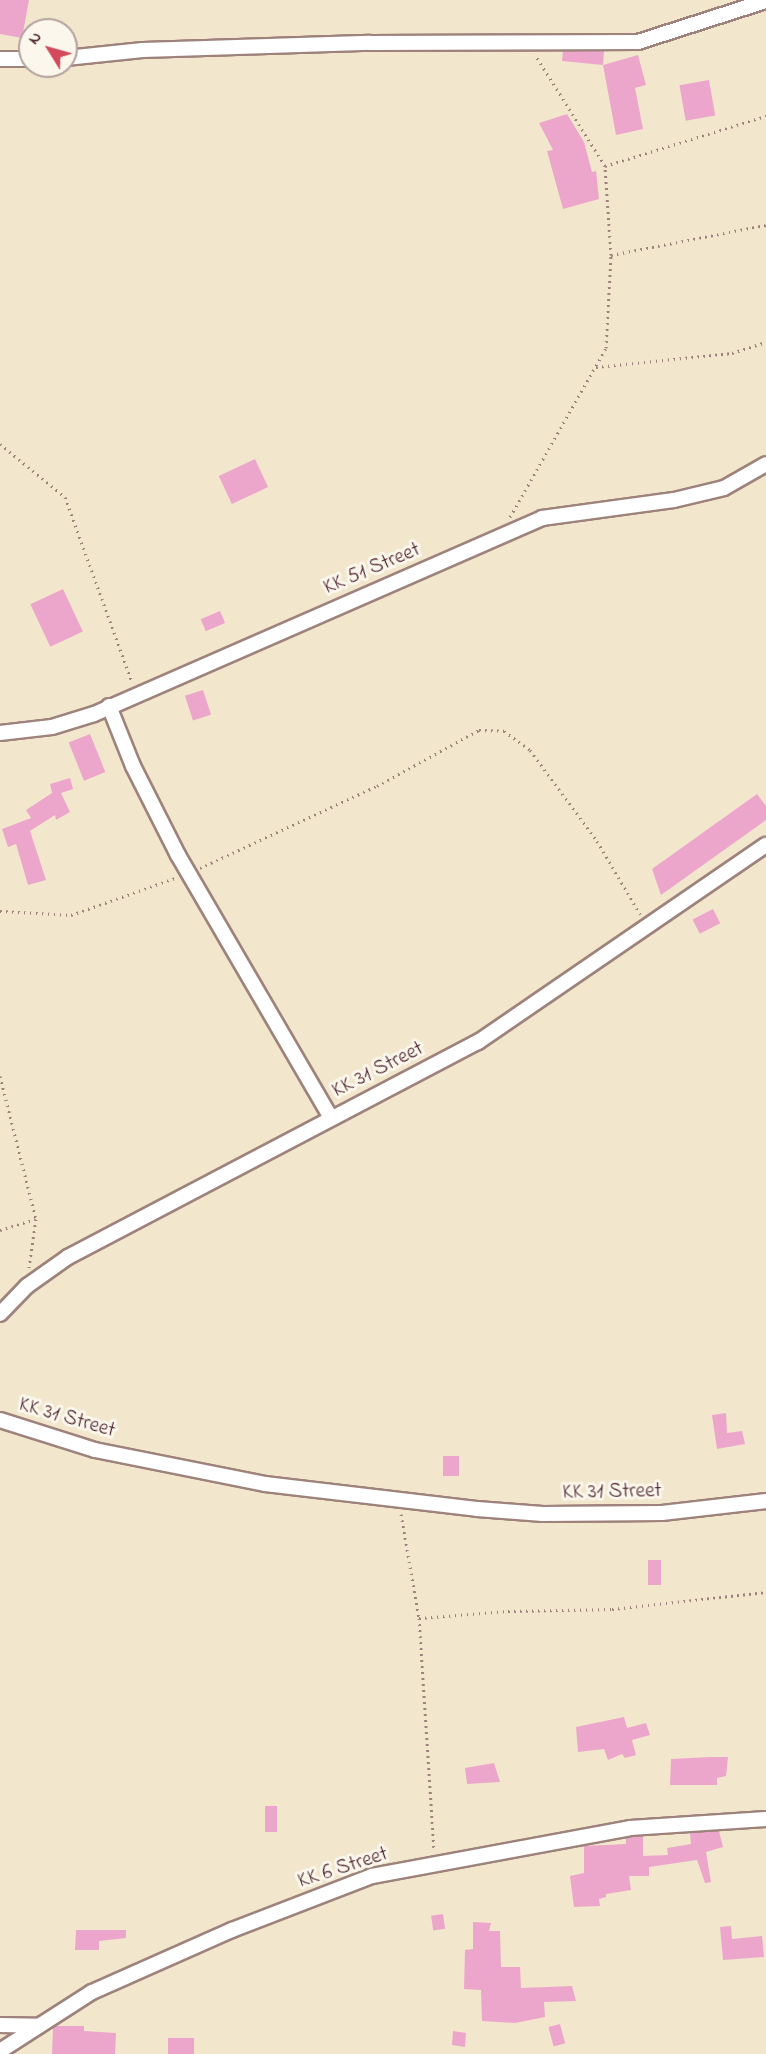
<!DOCTYPE html>
<html>
<head>
<meta charset="utf-8">
<style>
  body { margin:0 }
  #map { position:relative; width:766px; height:2054px; overflow:hidden; background:#f2e7cd; font-family:"Indie Flower",sans-serif }
  div>[style] { position:absolute }
  .building>* { inset:0; background:#eda6cb; transform-origin:0 0 }
  .path>* { height:3px; margin-top:-1.5px; transform-origin:0; background:repeating-linear-gradient(90deg,#9e837c 0 1.5px,transparent 0 6px) }
  .roads { filter:drop-shadow(2px 0 #9e837c) drop-shadow(-2px 0 #9e837c) drop-shadow(0 2px #9e837c) drop-shadow(0 -2px #9e837c) }
  .street>* { height:14px; margin:-7px; padding:0 7px; transform-origin:7px; border-radius:7px; background:#fff }
  span { translate:-50% -50%; white-space:nowrap; text-align:center; line-height:1.15; -webkit-text-stroke:6px #fbf7ec; paint-order:stroke }
  .street-label { font-size:21px; color:#4a1f2b }
  .north { position:absolute; left:18px; top:18px; width:60px; height:60px; box-sizing:border-box; background:#fbf7ec; border:2px solid #b4a19f; border-radius:50%; rotate:307deg; font-size:16px; font-weight:700; line-height:24px; text-align:center; color:#4a1f2b }
  .north::after { content:''; display:block; margin:auto; width:21px; height:27px; background:#d1495b; clip-path:polygon(50% 0,100% 100%,50% 72%,0 100%) }
</style>
</head>
<body>
<div id="map">
  <div class="building">
    <i style="clip-path:polygon(0 0,29px 0,22px 38px,0 34px)"></i>
    <i style="clip-path:polygon(563px 51px,604px 51px,603px 65px,562px 61px)"></i>
    <i style="clip-path:polygon(638px 55px,646px 85px,635px 88px,643px 129px,616px 135px,603px 65px)"></i>
    <i style="left:709px;top:80px;width:36px;height:30px;rotate:80deg"></i>
    <i style="clip-path:polygon(567px 114px,584px 142px,592px 172px,596px 171px,599px 199px,563px 209px,547px 151px,553px 150px,539px 123px)"></i>
    <i style="left:255px;top:459px;width:31px;height:40px;rotate:65deg"></i>
    <i style="left:63px;top:589px;width:47px;height:36px;rotate:65deg"></i>
    <i style="left:220px;top:611px;width:13px;height:21px;rotate:67deg"></i>
    <i style="left:203px;top:690px;width:26px;height:19px;rotate:72deg"></i>
    <i style="left:90px;top:734px;width:41px;height:23px;rotate:68deg"></i>
    <i style="clip-path:polygon(70px 778px,73px 789px,61px 793px,70px 812px,56px 820px,55px 815px,30px 831px,46px 880px,28px 885px,16px 844px,8px 847px,2px 829px,31px 818px,26px 810px,52px 793px,50px 784px)"></i>
    <i style="clip-path:polygon(757px 794px,766px 806px,766px 820px,661px 895px,652px 869px)"></i>
    <i style="left:713px;top:909px;width:16px;height:23px;rotate:63deg"></i>
    <i style="clip-path:polygon(726px 1413px,727px 1433px,742px 1431px,745px 1444px,717px 1449px,712px 1415px)"></i>
    <i style="left:459px;top:1456px;width:20px;height:16px;rotate:90deg"></i>
    <i style="left:648px;top:1560px;width:13px;height:25px"></i>
    <i style="clip-path:polygon(624px 1717px,627px 1728px,646px 1723px,650px 1735px,632px 1740px,636px 1755px,625px 1758px,622px 1754px,608px 1760px,604px 1749px,578px 1752px,576px 1727px)"></i>
    <i style="clip-path:polygon(710px 1757px,728px 1757px,726px 1776px,717px 1778px,717px 1785px,670px 1785px,671px 1759px)"></i>
    <i style="clip-path:polygon(494px 1763px,500px 1782px,467px 1784px,465px 1768px)"></i>
    <i style="left:265px;top:1806px;width:12px;height:26px"></i>
    <i style="clip-path:polygon(719px 1831px,723px 1847px,706px 1852px,711px 1882px,705px 1883px,697px 1860px,649px 1867px,649px 1876px,629px 1876px,631px 1890px,606px 1894px,606px 1897px,599px 1899px,600px 1906px,574px 1907px,570px 1876px,584px 1873px,584px 1846px,626px 1844px,626px 1838px,643px 1836px,643px 1856px,668px 1855px,667px 1848px,691px 1844px,690px 1833px)"></i>
    <i style="left:443px;top:1914px;width:15px;height:12px;rotate:82deg"></i>
    <i style="clip-path:polygon(473px 1922px,491px 1923px,489px 1931px,500px 1931px,501px 1967px,520px 1967px,521px 1988px,572px 1986px,576px 2001px,544px 2002px,545px 2017px,515px 2023px,482px 2021px,481px 1990px,464px 1989px,465px 1950px,473px 1949px)"></i>
    <i style="clip-path:polygon(731px 1926px,732px 1939px,762px 1936px,764px 1957px,723px 1960px,720px 1927px)"></i>
    <i style="clip-path:polygon(76px 1930px,126px 1930px,126px 1938px,99px 1941px,99px 1950px,75px 1950px)"></i>
    <i style="left:560px;top:2024px;width:20px;height:12px;rotate:75deg"></i>
    <i style="clip-path:polygon(56px 2026px,84px 2026px,84px 2031px,116px 2033px,115px 2054px,52px 2054px,53px 2028px)"></i>
    <i style="clip-path:polygon(453px 2031px,466px 2033px,465px 2047px,452px 2045px)"></i>
    <i style="left:168px;top:2038px;width:26px;height:16px"></i>
  </div>
  <div class="path">
    <i style="left:605px;top:166px;width:169px;rotate:-17.3deg"></i>
    <i style="left:611px;top:255px;width:158px;rotate:-11deg"></i>
    <i style="left:596px;top:367px;width:137px;rotate:-5.9deg"></i>
    <i style="left:732px;top:353px;width:36px;rotate:-18deg"></i>
    <i style="left:0;top:444px;width:84px;rotate:39.2deg"></i>
    <i style="left:65px;top:497px;width:197px;rotate:70.1deg"></i>
    <i style="left:510px;top:517px;width:194px;rotate:-60.4deg"></i>
    <i style="left:606px;top:348px;width:93px;rotate:-86.9deg"></i>
    <i style="left:611px;top:255px;width:89px;rotate:-93.9deg"></i>
    <i style="left:605px;top:166px;width:130px;rotate:-122.1deg"></i>
    <i style="left:200px;top:868px;width:195px;rotate:-24.9deg"></i>
    <i style="left:377px;top:786px;width:116px;rotate:-28.8deg"></i>
    <i style="left:479px;top:730px;width:25px;rotate:2deg"></i>
    <i style="left:504px;top:731px;width:32px;rotate:36deg"></i>
    <i style="left:530px;top:750px;width:113px;rotate:53.6deg"></i>
    <i style="left:597px;top:841px;width:85px;rotate:59.5deg"></i>
    <i style="left:0;top:911px;width:71px;rotate:3.2deg"></i>
    <i style="left:71px;top:915px;width:110px;rotate:-19.6deg"></i>
    <i style="left:0;top:1076px;width:147px;rotate:75.9deg"></i>
    <i style="left:36px;top:1219px;width:49px;rotate:98.3deg"></i>
    <i style="left:0;top:1230px;width:37px;rotate:-17deg"></i>
    <i style="left:401px;top:1514px;width:106px;rotate:80.2deg"></i>
    <i style="left:419px;top:1618px;width:232px;rotate:86.3deg"></i>
    <i style="left:419px;top:1618px;width:89px;rotate:-4.5deg"></i>
    <i style="left:508px;top:1611px;width:104px;rotate:-1.1deg"></i>
    <i style="left:612px;top:1609px;width:155px;rotate:-6.3deg"></i>
  </div>
  <div class="roads">
    <div class="street">
      <i style="left:66px;top:58px;width:77px;rotate:-5.9deg"></i>
      <i style="left:143px;top:50px;width:227px;rotate:-1.8deg"></i>
      <i style="left:370px;top:43px;width:268px;rotate:-0.2deg"></i>
      <i style="left:638px;top:42px;width:134px;rotate:-17.8deg"></i>
      <i style="left:0;top:59px;width:30px"></i>
      <i style="left:109px;top:706px;width:65px;rotate:68.2deg"></i>
      <i style="left:133px;top:766px;width:100px;rotate:63.2deg"></i>
      <i style="left:178px;top:855px;width:304px;rotate:59.8deg"></i>
      <i style="left:0;top:733px;width:52px;rotate:-6.6deg"></i>
      <i style="left:52px;top:727px;width:44px;rotate:-17.2deg"></i>
      <i style="left:94px;top:714px;width:489px;rotate:-23.6deg"></i>
      <i style="left:542px;top:518px;width:133px;rotate:-7.8deg"></i>
      <i style="left:674px;top:500px;width:51px;rotate:-13.5deg"></i>
      <i style="left:724px;top:488px;width:48px;rotate:-29.7deg"></i>
      <i style="left:0;top:1314px;width:39px;rotate:-46deg"></i>
      <i style="left:27px;top:1286px;width:50px;rotate:-35.3deg"></i>
      <i style="left:68px;top:1257px;width:463px;rotate:-27.7deg"></i>
      <i style="left:478px;top:1042px;width:349px;rotate:-34.4deg"></i>
      <i style="left:0;top:1420px;width:100px;rotate:17.5deg"></i>
      <i style="left:95px;top:1450px;width:173px;rotate:11.3deg"></i>
      <i style="left:265px;top:1484px;width:213px;rotate:6.7deg"></i>
      <i style="left:477px;top:1509px;width:66px;rotate:4.3deg"></i>
      <i style="left:543px;top:1514px;width:119px;rotate:-0.5deg"></i>
      <i style="left:662px;top:1513px;width:105px;rotate:-6.6deg"></i>
      <i style="left:0;top:2025px;width:39px;rotate:1deg"></i>
      <i style="left:0;top:2051px;width:109px;rotate:-32.7deg"></i>
      <i style="left:92px;top:1992px;width:153px;rotate:-23.9deg"></i>
      <i style="left:232px;top:1930px;width:150px;rotate:-21.1deg"></i>
      <i style="left:372px;top:1876px;width:262px;rotate:-10.5deg"></i>
      <i style="left:630px;top:1828px;width:136px;rotate:-3.8deg"></i>
    </div>
  </div>
  <div class="street-label">
    <span style="left:372px;top:569px;rotate:-23deg">KK 51 Street</span>
    <span style="left:378px;top:1070px;rotate:-27deg">KK 31 Street</span>
    <span style="left:67px;top:1418px;rotate:16deg">KK 31 Street</span>
    <span style="left:612px;top:1492px;rotate:-1deg">KK 31 Street</span>
    <span style="left:343px;top:1868px;rotate:-18deg">KK 6 Street</span>
  </div>
  <div class="north">N</div>
</div>
</body>
</html>
